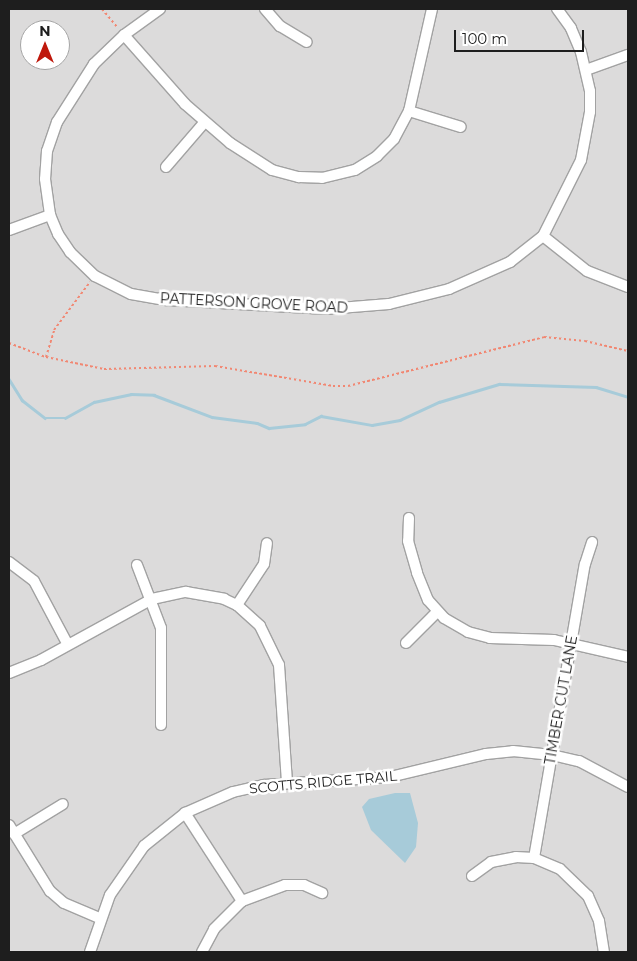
<!DOCTYPE html>
<html>
<head>
<meta charset="utf-8">
<style>
  body { margin:0 }
  #map { position:relative; width:637px; height:961px; overflow:hidden; background:#eeebe4; font-family:Montserrat,sans-serif }
  div>[style] { position:absolute }
  .residential>* { inset:0; background:#dcdbdb }
  .water>* { inset:0; background:#a7cbd9 }
  .stream>* { height:2.5px; margin:-1.25px; padding:0 1.25px; transform-origin:1.25px; border-radius:1.25px; background:#a7cbd9 }
  .path>* { height:2px; margin-top:-1px; transform-origin:0; background:repeating-linear-gradient(90deg,#f18772 0 2.5px,transparent 0 5px) }
  .roads { filter:drop-shadow(1px 0 #a2a2a2) drop-shadow(-1px 0 #a2a2a2) drop-shadow(0 1px #a2a2a2) drop-shadow(0 -1px #a2a2a2) }
  .street>* { height:10px; margin:-5px; padding:0 5px; transform-origin:5px; border-radius:5px; background:#fff }
  span { translate:-50% -50%; white-space:nowrap; text-align:center; line-height:1.15; -webkit-text-stroke:5px #fff; paint-order:stroke }
  .street-label { font-size:14px; color:#1e1e1e }
  .frame { position:absolute; inset:0; border:10px solid #1e1e1e; pointer-events:none }
  .north { position:absolute; left:20px; top:20px; width:50px; height:50px; box-sizing:border-box; background:#fff; border:1px solid #a5a5a5; border-radius:50%; rotate:0deg; font-size:14px; font-weight:700; line-height:20px; text-align:center; color:#1e1e1e }
  .north::after { content:''; display:block; margin:auto; width:18px; height:22px; background:#bf180c; clip-path:polygon(50% 0,100% 100%,50% 72%,0 100%) }
  .scale { position:absolute; left:454px; top:30px; width:130px; height:22px; box-sizing:border-box; border:2px solid #1e1e1e; border-top:0; padding-left:6px; font-size:15px; line-height:18px; white-space:nowrap; color:#1e1e1e; -webkit-text-stroke:4px #fff; paint-order:stroke }
</style>
</head>
<body>
<div id="map">
  <div class="residential">
    <i style="clip-path:polygon(evenodd,9px 9px,628px 9px,628px 952px,9px 952px,9px 9px,30px 30px,60px 30px,60px 60px,30px 60px,30px 30px)"></i>
  </div>
  <div class="water">
    <i style="clip-path:polygon(395px 793px,410px 793px,418px 823px,416px 847px,405px 863px,371px 830px,362px 807px,369px 799px)"></i>
  </div>
  <div class="stream">
    <i style="left:9px;top:379px;width:25px;rotate:58deg"></i>
    <i style="left:22px;top:400px;width:29px;rotate:38deg"></i>
    <i style="left:45px;top:418px;width:20px"></i>
    <i style="left:65px;top:418px;width:33px;rotate:-29deg"></i>
    <i style="left:94px;top:402px;width:38px;rotate:-12deg"></i>
    <i style="left:131px;top:394px;width:23px;rotate:2deg"></i>
    <i style="left:154px;top:395px;width:62px;rotate:20.8deg"></i>
    <i style="left:212px;top:417px;width:45px;rotate:7.6deg"></i>
    <i style="left:257px;top:423px;width:13px;rotate:23deg"></i>
    <i style="left:269px;top:428px;width:36px;rotate:-6deg"></i>
    <i style="left:305px;top:424px;width:18px;rotate:-27deg"></i>
    <i style="left:321px;top:416px;width:52px;rotate:10deg"></i>
    <i style="left:372px;top:425px;width:28px;rotate:-10deg"></i>
    <i style="left:400px;top:420px;width:43px;rotate:-24.8deg"></i>
    <i style="left:439px;top:402px;width:63px;rotate:-16.7deg"></i>
    <i style="left:499px;top:384px;width:97px;rotate:1.8deg"></i>
    <i style="left:596px;top:387px;width:34px;rotate:17deg"></i>
  </div>
  <div class="path">
    <i style="left:102px;top:9px;width:25px;rotate:50deg"></i>
    <i style="left:9px;top:343px;width:40px;rotate:21deg"></i>
    <i style="left:46px;top:357px;width:59px;rotate:11.7deg"></i>
    <i style="left:104px;top:369px;width:111px;rotate:-1.5deg"></i>
    <i style="left:215px;top:366px;width:120px;rotate:9.6deg"></i>
    <i style="left:333px;top:386px;width:15px"></i>
    <i style="left:348px;top:386px;width:202px;rotate:-14deg"></i>
    <i style="left:544px;top:337px;width:41px;rotate:5.6deg"></i>
    <i style="left:585px;top:341px;width:44px;rotate:13.1deg"></i>
    <i style="left:46px;top:357px;width:28px;rotate:-73deg"></i>
    <i style="left:54px;top:330px;width:60px;rotate:-53.1deg"></i>
  </div>
  <div class="roads">
    <div class="street">
      <i style="left:160px;top:9px;width:44px;rotate:144.2deg"></i>
      <i style="left:124px;top:35px;width:42px;rotate:136deg"></i>
      <i style="left:94px;top:64px;width:69px;rotate:122.5deg"></i>
      <i style="left:57px;top:122px;width:31px;rotate:109deg"></i>
      <i style="left:47px;top:151px;width:28px;rotate:94deg"></i>
      <i style="left:45px;top:179px;width:36px;rotate:82deg"></i>
      <i style="left:50px;top:215px;width:21px;rotate:67deg"></i>
      <i style="left:58px;top:234px;width:22px;rotate:56deg"></i>
      <i style="left:70px;top:252px;width:35px;rotate:44deg"></i>
      <i style="left:95px;top:276px;width:40px;rotate:26.6deg"></i>
      <i style="left:131px;top:294px;width:36px;rotate:10deg"></i>
      <i style="left:166px;top:300px;width:161px;rotate:3.2deg"></i>
      <i style="left:327px;top:309px;width:62px;rotate:-4.6deg"></i>
      <i style="left:389px;top:304px;width:62px;rotate:-14deg"></i>
      <i style="left:449px;top:289px;width:67px;rotate:-23.9deg"></i>
      <i style="left:510px;top:262px;width:42px;rotate:-38.2deg"></i>
      <i style="left:543px;top:236px;width:85px;rotate:-63.4deg"></i>
      <i style="left:581px;top:160px;width:49px;rotate:-79.4deg"></i>
      <i style="left:590px;top:112px;width:21px;rotate:-90deg"></i>
      <i style="left:590px;top:91px;width:40px;rotate:-103deg"></i>
      <i style="left:581px;top:52px;width:26px;rotate:-113deg"></i>
      <i style="left:571px;top:28px;width:24px;rotate:-126deg"></i>
      <i style="left:265px;top:9px;width:23px;rotate:49deg"></i>
      <i style="left:280px;top:26px;width:31px;rotate:31deg"></i>
      <i style="left:124px;top:35px;width:92px;rotate:48.5deg"></i>
      <i style="left:185px;top:104px;width:60px;rotate:40.9deg"></i>
      <i style="left:230px;top:143px;width:50px;rotate:32.7deg"></i>
      <i style="left:272px;top:170px;width:28px;rotate:15deg"></i>
      <i style="left:299px;top:177px;width:23px;rotate:2deg"></i>
      <i style="left:322px;top:178px;width:34px;rotate:-14deg"></i>
      <i style="left:355px;top:170px;width:26px;rotate:-32deg"></i>
      <i style="left:377px;top:156px;width:24px;rotate:-45deg"></i>
      <i style="left:394px;top:139px;width:32px;rotate:-62deg"></i>
      <i style="left:409px;top:111px;width:105px;rotate:-77.3deg"></i>
      <i style="left:586px;top:70px;width:45px;rotate:-19.7deg"></i>
      <i style="left:409px;top:111px;width:54px;rotate:17.1deg"></i>
      <i style="left:166px;top:167px;width:58px;rotate:-49.2deg"></i>
      <i style="left:9px;top:230px;width:44px;rotate:-20.1deg"></i>
      <i style="left:543px;top:236px;width:56px;rotate:38.5deg"></i>
      <i style="left:587px;top:271px;width:44px;rotate:21.3deg"></i>
      <i style="left:409px;top:518px;width:23px;rotate:92deg"></i>
      <i style="left:408px;top:541px;width:33px;rotate:74deg"></i>
      <i style="left:417px;top:573px;width:29px;rotate:68deg"></i>
      <i style="left:428px;top:600px;width:24px;rotate:48deg"></i>
      <i style="left:444px;top:618px;width:28px;rotate:30deg"></i>
      <i style="left:468px;top:632px;width:23px;rotate:15deg"></i>
      <i style="left:490px;top:638px;width:64px;rotate:1.8deg"></i>
      <i style="left:554px;top:640px;width:76px;rotate:12.9deg"></i>
      <i style="left:9px;top:562px;width:31px;rotate:37deg"></i>
      <i style="left:34px;top:581px;width:72px;rotate:62deg"></i>
      <i style="left:137px;top:565px;width:67px;rotate:69.1deg"></i>
      <i style="left:161px;top:628px;width:97px;rotate:90deg"></i>
      <i style="left:237px;top:605px;width:49px;rotate:-56.6deg"></i>
      <i style="left:264px;top:564px;width:21px;rotate:-82deg"></i>
      <i style="left:406px;top:643px;width:44px;rotate:-45deg"></i>
      <i style="left:9px;top:673px;width:35px;rotate:-22deg"></i>
      <i style="left:41px;top:660px;width:127px;rotate:-28.8deg"></i>
      <i style="left:152px;top:599px;width:35px;rotate:-12deg"></i>
      <i style="left:186px;top:592px;width:39px;rotate:10deg"></i>
      <i style="left:224px;top:599px;width:14px;rotate:25deg"></i>
      <i style="left:237px;top:605px;width:31px;rotate:42deg"></i>
      <i style="left:260px;top:626px;width:43px;rotate:64deg"></i>
      <i style="left:279px;top:665px;width:118px;rotate:86.1deg"></i>
      <i style="left:185px;top:813px;width:105px;rotate:57.1deg"></i>
      <i style="left:9px;top:825px;width:78px;rotate:58.2deg"></i>
      <i style="left:50px;top:891px;width:18px;rotate:41deg"></i>
      <i style="left:64px;top:903px;width:38px;rotate:23deg"></i>
      <i style="left:14px;top:834px;width:57px;rotate:-31.5deg"></i>
      <i style="left:534px;top:858px;width:298px;rotate:-80.2deg"></i>
      <i style="left:585px;top:564px;width:23px;rotate:-72deg"></i>
      <i style="left:472px;top:876px;width:24px;rotate:-36deg"></i>
      <i style="left:491px;top:862px;width:25px;rotate:-11deg"></i>
      <i style="left:516px;top:857px;width:18px;rotate:3deg"></i>
      <i style="left:534px;top:858px;width:28px;rotate:23deg"></i>
      <i style="left:560px;top:869px;width:39px;rotate:44deg"></i>
      <i style="left:588px;top:896px;width:27px;rotate:66deg"></i>
      <i style="left:599px;top:921px;width:31px;rotate:81deg"></i>
      <i style="left:90px;top:952px;width:60px;rotate:-70.7deg"></i>
      <i style="left:110px;top:895px;width:60px;rotate:-55.2deg"></i>
      <i style="left:144px;top:846px;width:53px;rotate:-38.8deg"></i>
      <i style="left:185px;top:813px;width:52px;rotate:-23.6deg"></i>
      <i style="left:233px;top:792px;width:32px;rotate:-13deg"></i>
      <i style="left:264px;top:785px;width:126px;rotate:-3.6deg"></i>
      <i style="left:390px;top:777px;width:99px;rotate:-13.5deg"></i>
      <i style="left:486px;top:754px;width:27px;rotate:-6deg"></i>
      <i style="left:513px;top:751px;width:39px;rotate:6deg"></i>
      <i style="left:552px;top:755px;width:28px;rotate:13deg"></i>
      <i style="left:579px;top:761px;width:55px;rotate:28deg"></i>
      <i style="left:202px;top:952px;width:26px;rotate:-62deg"></i>
      <i style="left:214px;top:929px;width:40px;rotate:-45deg"></i>
      <i style="left:242px;top:901px;width:46px;rotate:-20.4deg"></i>
      <i style="left:285px;top:885px;width:19px"></i>
      <i style="left:304px;top:885px;width:20px;rotate:24deg"></i>
    </div>
  </div>
  <div class="street-label">
    <span style="left:254px;top:303px;rotate:3deg">PATTERSON GROVE ROAD</span>
    <span style="left:561px;top:700px;rotate:-80deg">TIMBER CUT LANE</span>
    <span style="left:323px;top:782px;rotate:-5deg">SCOTTS RIDGE TRAIL</span>
  </div>
  <div class="frame"></div>
  <div class="north">N</div>
  <div class="scale">100 m</div>
</div>
</body>
</html>
